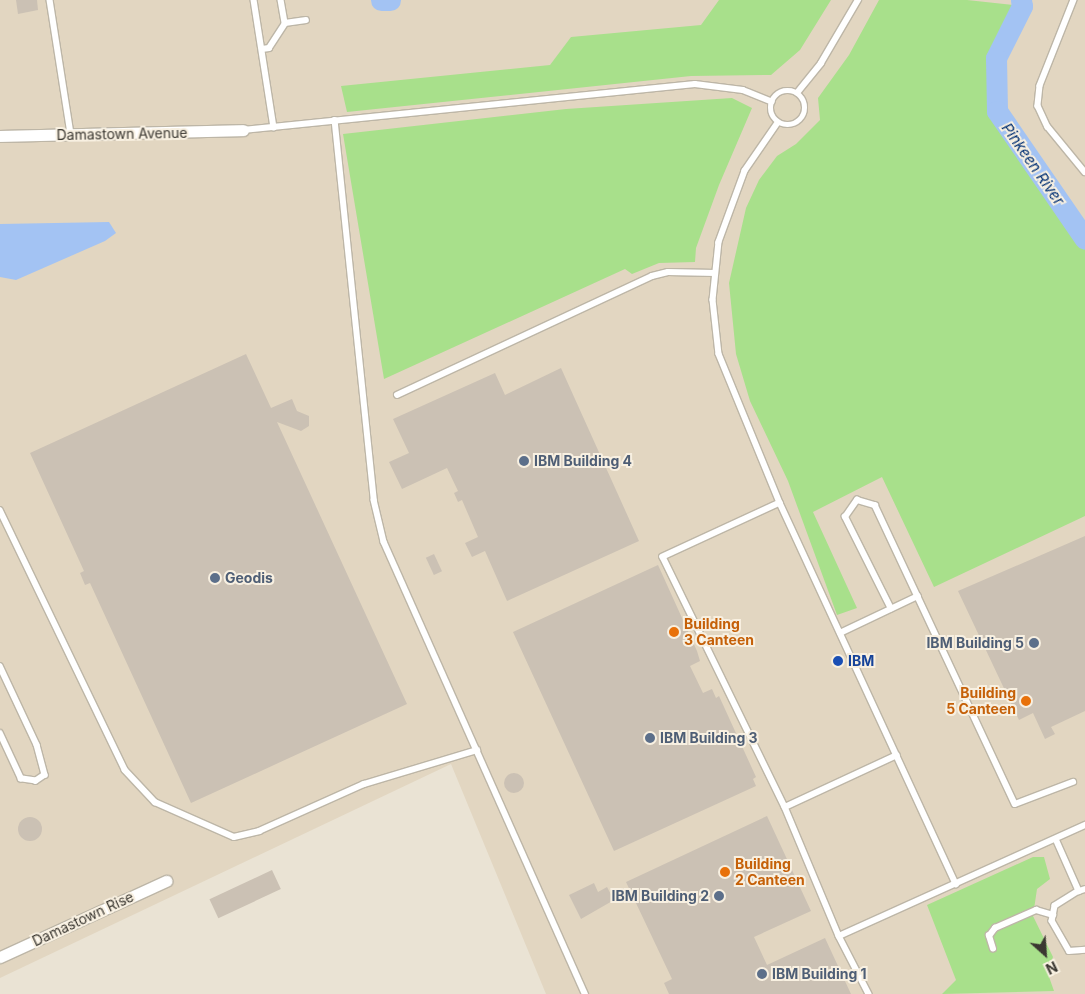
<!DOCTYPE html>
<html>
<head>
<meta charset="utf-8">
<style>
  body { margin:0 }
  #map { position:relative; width:1085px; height:994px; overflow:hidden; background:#eae3d4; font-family:Inter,sans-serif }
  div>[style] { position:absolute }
  .built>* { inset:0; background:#e2d6c1 }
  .green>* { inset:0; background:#a8e08b }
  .water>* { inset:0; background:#a3c3f3 }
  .river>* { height:21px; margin:-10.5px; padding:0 10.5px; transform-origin:10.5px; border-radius:10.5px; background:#a3c3f3 }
  .building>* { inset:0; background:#cbc1b4; transform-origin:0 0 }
  .round { border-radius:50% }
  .roads { filter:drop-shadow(1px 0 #bdb6a7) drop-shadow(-1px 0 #bdb6a7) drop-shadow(0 1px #bdb6a7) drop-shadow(0 -1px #bdb6a7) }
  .service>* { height:5.5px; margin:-2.75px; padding:0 2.75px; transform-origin:2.75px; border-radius:2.75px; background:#fff }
  .service>.ring { margin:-2.75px; padding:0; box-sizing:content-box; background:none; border:5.5px solid #fff; border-radius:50% }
  .minor>* { height:11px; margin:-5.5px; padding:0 5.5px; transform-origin:5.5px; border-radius:5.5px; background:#fff }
  .dots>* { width:14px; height:14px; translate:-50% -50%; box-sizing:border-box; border:2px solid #f8f0e1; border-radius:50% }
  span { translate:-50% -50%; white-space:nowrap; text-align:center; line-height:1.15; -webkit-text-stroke:4px #f8f0e1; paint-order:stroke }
  .street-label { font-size:14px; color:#3a3731 }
  .service-label { font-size:14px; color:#4e5e75; font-weight:700 }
  .left { translate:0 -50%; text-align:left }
  .right { translate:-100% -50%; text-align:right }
  .food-label { font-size:14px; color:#c56008; font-weight:700 }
  .transit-label { font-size:14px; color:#164399; font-weight:700 }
  .water-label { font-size:15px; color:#002f73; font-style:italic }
  .north { position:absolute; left:1020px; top:929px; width:50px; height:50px; -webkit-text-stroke:4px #f8f0e1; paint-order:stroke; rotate:154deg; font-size:14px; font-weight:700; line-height:20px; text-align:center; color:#3a3731 }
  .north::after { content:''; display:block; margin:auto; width:18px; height:22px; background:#3a3731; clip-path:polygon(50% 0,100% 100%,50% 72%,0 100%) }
</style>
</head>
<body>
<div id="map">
  <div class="built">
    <i style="clip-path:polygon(0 0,1085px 0,1085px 994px,546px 994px,451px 764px,0 978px)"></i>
  </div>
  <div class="green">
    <i style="clip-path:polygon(719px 0,831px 0,800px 50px,771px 75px,691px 76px,347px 112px,341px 86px,550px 65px,571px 37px,701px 25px)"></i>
    <i style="clip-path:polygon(879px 0,967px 0,1022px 6px,996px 58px,997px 111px,1085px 239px,1085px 516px,934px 587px,882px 477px,813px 512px,857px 608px,837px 615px,788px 481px,750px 401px,736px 354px,729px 283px,746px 208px,759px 180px,777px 156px,796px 144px,820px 120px,818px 98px,849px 55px)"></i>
    <i style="clip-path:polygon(732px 98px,752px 108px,719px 185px,696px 248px,695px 262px,659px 263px,632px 274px,625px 269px,384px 379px,343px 134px,566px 109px)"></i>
    <i style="clip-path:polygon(1033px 857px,1044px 857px,1050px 879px,1037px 889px,1033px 916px,1053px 957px,1047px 971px,1054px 991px,942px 994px,956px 980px,927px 905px)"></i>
  </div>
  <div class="water">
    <i style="clip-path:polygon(109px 222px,116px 233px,105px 241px,16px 280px,0 277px,0 224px)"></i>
  </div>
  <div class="river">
    <i style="left:381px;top:0;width:9px"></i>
    <i style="left:1021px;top:0;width:6px;rotate:81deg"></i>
    <i style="left:1022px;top:6px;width:58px;rotate:116.6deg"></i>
    <i style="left:996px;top:58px;width:53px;rotate:88.9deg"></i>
    <i style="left:997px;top:111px;width:155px;rotate:55.5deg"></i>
  </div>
  <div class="building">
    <i style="clip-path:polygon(16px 0,37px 0,38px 10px,18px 14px)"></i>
    <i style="clip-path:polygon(246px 354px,271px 408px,292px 399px,297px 411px,309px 416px,309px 426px,301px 431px,277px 422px,407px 704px,191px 803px,90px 583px,85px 585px,80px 573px,84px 571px,30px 453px)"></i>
    <i style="clip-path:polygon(561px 368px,639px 541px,507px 601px,485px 551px,472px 557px,465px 543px,478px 537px,462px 500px,458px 502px,454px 493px,458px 491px,447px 468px,402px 489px,389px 462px,409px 453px,393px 419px,495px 373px,505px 395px)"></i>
    <i style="clip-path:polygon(1085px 536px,1085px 711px,1051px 727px,1055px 734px,1045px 739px,1033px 713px,1019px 720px,958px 591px)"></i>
    <i style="left:434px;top:554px;width:19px;height:9px;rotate:65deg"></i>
    <i style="clip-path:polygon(658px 565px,697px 651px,700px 661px,690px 666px,703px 693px,712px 689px,716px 698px,719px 696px,756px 777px,753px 779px,756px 786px,614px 851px,513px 632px)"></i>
    <i class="round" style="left:504px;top:773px;width:20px;height:20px"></i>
    <i style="clip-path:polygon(767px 816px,811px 911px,754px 937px,767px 965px,825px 938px,851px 994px,669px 994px,664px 983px,672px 979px,626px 882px)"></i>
    <i class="round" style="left:18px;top:817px;width:24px;height:24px"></i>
    <i style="left:272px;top:870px;width:21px;height:69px;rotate:65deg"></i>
    <i style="clip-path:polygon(594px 883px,598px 892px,607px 887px,614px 900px,581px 919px,569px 895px)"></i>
  </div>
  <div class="roads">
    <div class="service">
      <i style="left:50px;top:0;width:136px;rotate:81.1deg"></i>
      <i style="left:254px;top:0;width:129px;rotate:81.1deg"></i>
      <i style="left:281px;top:0;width:23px;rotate:80deg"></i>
      <i style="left:1074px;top:0;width:92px;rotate:111.6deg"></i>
      <i style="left:1040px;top:86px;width:20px;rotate:96deg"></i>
      <i style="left:1038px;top:106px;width:23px;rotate:65deg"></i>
      <i style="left:1048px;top:127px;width:58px;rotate:50.6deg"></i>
      <i style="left:262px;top:49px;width:7px;rotate:-8deg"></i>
      <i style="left:269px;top:48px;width:30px;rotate:-57deg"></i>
      <i style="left:285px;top:23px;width:21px;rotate:-8deg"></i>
      <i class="ring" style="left:771px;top:91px;width:28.5px;height:28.5px"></i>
      <i style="left:797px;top:93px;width:38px;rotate:-51deg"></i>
      <i style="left:821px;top:63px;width:73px;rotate:-59.6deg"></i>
      <i style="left:335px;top:120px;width:382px;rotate:84.1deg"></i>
      <i style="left:374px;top:500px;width:43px;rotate:76.6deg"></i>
      <i style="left:384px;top:542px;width:495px;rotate:66deg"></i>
      <i style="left:778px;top:123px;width:58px;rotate:124.5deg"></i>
      <i style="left:745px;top:171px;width:76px;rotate:110.1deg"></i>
      <i style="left:719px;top:242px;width:58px;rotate:95.9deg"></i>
      <i style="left:713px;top:300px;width:54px;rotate:83.7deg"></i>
      <i style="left:719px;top:354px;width:161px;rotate:67.7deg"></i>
      <i style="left:780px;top:503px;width:420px;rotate:65.2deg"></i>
      <i style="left:243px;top:130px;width:454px;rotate:-5.8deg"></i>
      <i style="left:695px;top:84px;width:48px;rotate:7.1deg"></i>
      <i style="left:743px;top:90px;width:31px;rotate:22deg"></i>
      <i style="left:397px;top:395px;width:281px;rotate:-25deg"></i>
      <i style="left:652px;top:276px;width:16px;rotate:-14deg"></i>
      <i style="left:668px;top:272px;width:47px;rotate:1.2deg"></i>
      <i style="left:780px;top:503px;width:129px;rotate:155.2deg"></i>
      <i style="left:663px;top:557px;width:278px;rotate:64deg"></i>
      <i style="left:785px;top:807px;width:140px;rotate:67.3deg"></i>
      <i style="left:839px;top:936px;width:65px;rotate:62.7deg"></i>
      <i style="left:0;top:510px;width:288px;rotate:64.3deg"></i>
      <i style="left:125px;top:770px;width:44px;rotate:46.8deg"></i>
      <i style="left:155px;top:802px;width:86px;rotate:23.9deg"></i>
      <i style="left:234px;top:837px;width:26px;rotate:-13deg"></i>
      <i style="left:259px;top:831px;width:115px;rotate:-24.1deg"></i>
      <i style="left:364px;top:784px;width:118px;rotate:-16.7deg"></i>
      <i style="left:891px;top:609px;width:103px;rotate:-116.6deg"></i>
      <i style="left:845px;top:517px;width:21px;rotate:-55deg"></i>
      <i style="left:857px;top:500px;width:19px;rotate:16deg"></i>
      <i style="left:875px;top:505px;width:330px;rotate:64.9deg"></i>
      <i style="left:1015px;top:804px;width:62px;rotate:-20.8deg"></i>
      <i style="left:840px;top:633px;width:86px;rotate:-25.4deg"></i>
      <i style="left:0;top:666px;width:87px;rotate:64.9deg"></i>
      <i style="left:37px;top:745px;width:31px;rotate:75deg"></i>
      <i style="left:45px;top:775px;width:11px;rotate:146deg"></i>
      <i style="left:36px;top:781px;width:15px;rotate:-172deg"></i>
      <i style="left:21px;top:779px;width:50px;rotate:-115deg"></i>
      <i style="left:785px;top:807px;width:123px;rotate:-24.9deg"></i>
      <i style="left:1056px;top:839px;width:57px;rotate:66.1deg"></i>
      <i style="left:1079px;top:891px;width:6px;rotate:-18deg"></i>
      <i style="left:1079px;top:891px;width:28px;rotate:148deg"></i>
      <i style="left:1055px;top:906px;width:15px;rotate:101deg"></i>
      <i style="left:1052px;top:921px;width:34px;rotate:60deg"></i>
      <i style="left:1069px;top:951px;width:16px;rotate:-4deg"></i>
      <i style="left:839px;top:936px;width:270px;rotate:-24.3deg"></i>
      <i style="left:993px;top:949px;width:14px;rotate:-107deg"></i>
      <i style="left:989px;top:936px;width:10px;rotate:-53deg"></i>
      <i style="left:995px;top:928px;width:45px;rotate:-23.7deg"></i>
      <i style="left:1036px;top:910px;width:18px;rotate:16deg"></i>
    </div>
    <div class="minor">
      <i style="left:0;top:136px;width:243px;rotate:-1.4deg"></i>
      <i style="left:0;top:957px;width:183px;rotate:-24.6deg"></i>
    </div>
  </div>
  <div class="dots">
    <i style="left:524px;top:461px;background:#5c6f8a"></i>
    <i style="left:215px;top:578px;background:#5c6f8a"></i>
    <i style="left:674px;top:632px;background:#e8710a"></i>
    <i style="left:1034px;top:643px;background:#5c6f8a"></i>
    <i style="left:838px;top:661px;background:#1a4fb4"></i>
    <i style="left:1026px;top:701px;background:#e8710a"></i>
    <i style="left:650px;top:738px;background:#5c6f8a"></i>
    <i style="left:725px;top:872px;background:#e8710a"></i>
    <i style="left:719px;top:896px;background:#5c6f8a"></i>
    <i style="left:762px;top:974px;background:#5c6f8a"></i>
  </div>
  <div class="street-label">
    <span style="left:122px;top:134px;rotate:-1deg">Damastown Avenue</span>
    <span style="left:83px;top:919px;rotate:-25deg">Damastown Rise</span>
  </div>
  <div class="service-label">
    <span class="left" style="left:534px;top:461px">IBM Building 4</span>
    <span class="left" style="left:225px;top:578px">Geodis</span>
    <span class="right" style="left:1024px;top:643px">IBM Building 5</span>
    <span class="left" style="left:660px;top:738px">IBM Building 3</span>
    <span class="right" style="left:709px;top:896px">IBM Building 2</span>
    <span class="left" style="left:772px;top:974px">IBM Building 1</span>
  </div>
  <div class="food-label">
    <span class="left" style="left:684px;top:632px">Building<br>3 Canteen</span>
    <span class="right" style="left:1016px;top:701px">Building<br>5 Canteen</span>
    <span class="left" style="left:735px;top:872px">Building<br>2 Canteen</span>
  </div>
  <div class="transit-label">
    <span class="left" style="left:848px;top:661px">IBM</span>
  </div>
  <div class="water-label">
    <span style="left:1033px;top:164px;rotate:55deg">Pinkeen River</span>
  </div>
  <div class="north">N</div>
</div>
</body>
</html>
